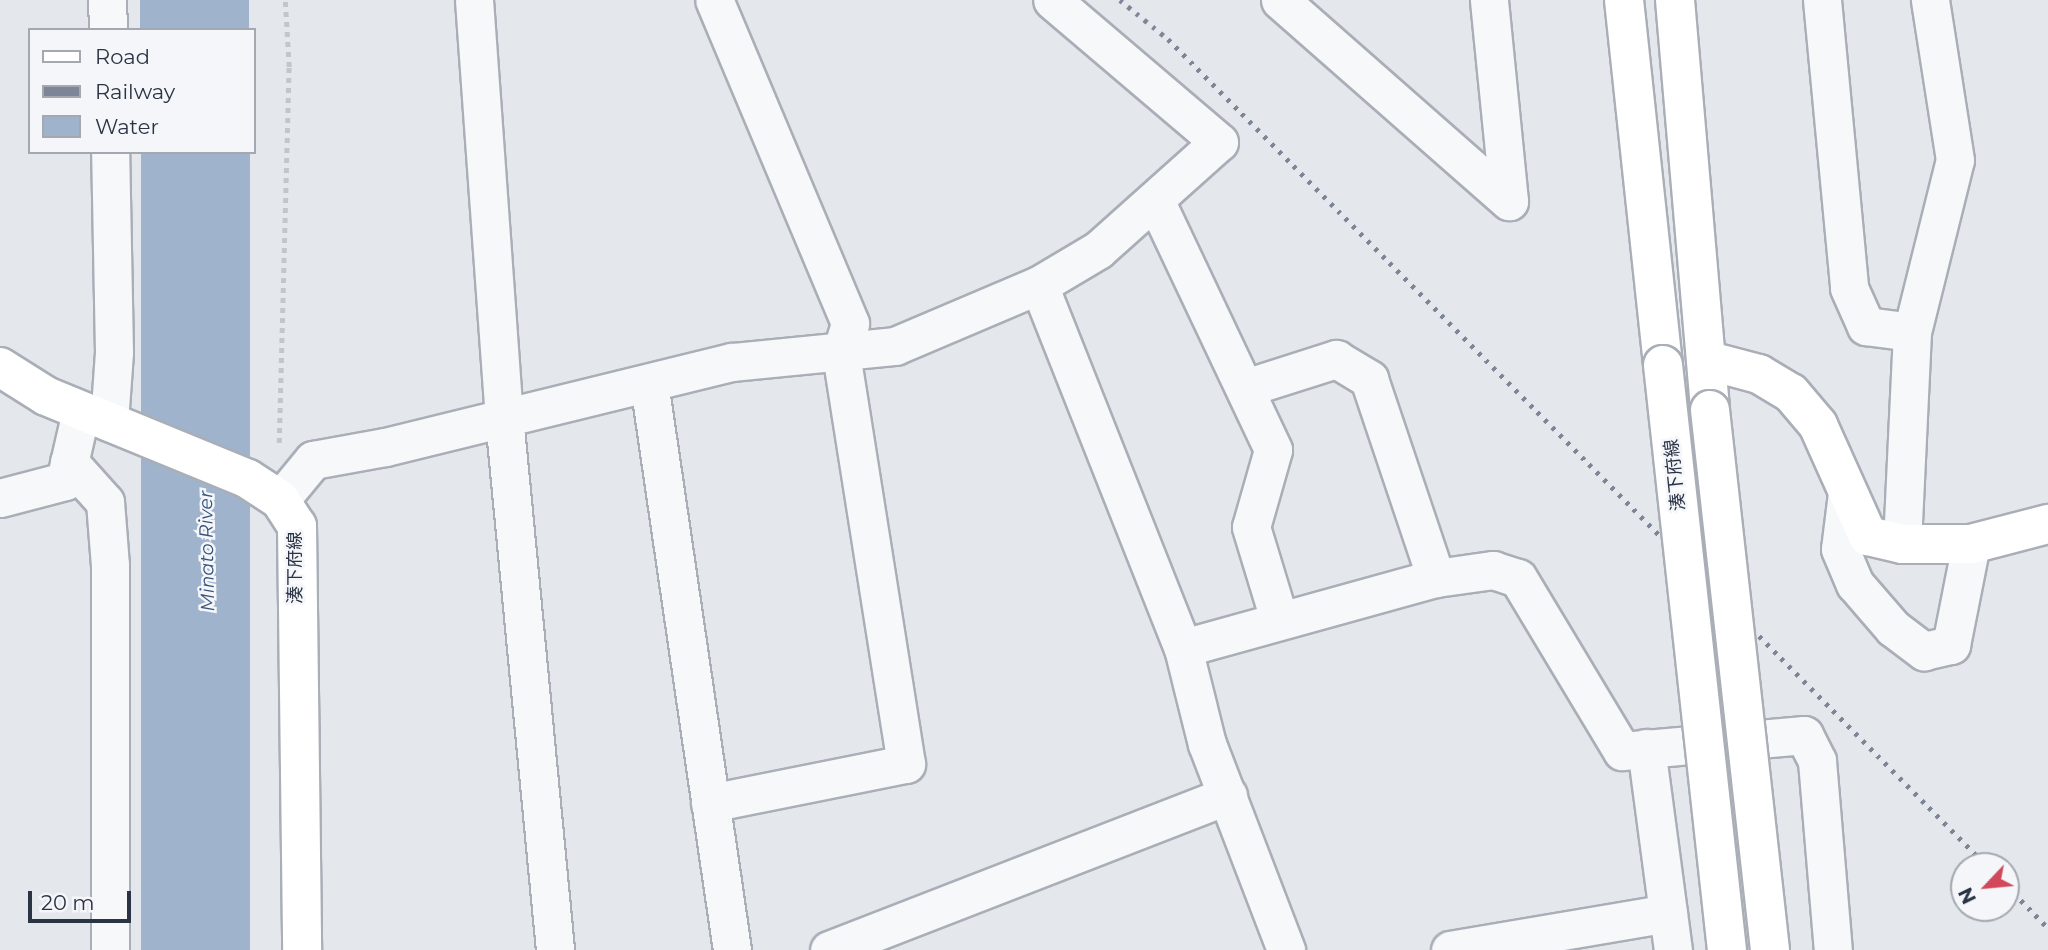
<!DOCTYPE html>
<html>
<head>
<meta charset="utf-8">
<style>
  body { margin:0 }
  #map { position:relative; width:2048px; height:950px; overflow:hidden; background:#e4e7ec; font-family:Montserrat,"Noto Sans JP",sans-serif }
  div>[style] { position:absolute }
  .water>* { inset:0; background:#9fb4cc; transform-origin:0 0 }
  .path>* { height:4.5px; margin-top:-2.25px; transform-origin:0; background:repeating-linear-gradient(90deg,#c2c5cb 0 5px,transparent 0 10px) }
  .roads { filter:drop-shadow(2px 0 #a9aeb7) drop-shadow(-2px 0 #a9aeb7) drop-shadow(0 2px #a9aeb7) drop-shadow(0 -2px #a9aeb7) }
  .street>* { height:37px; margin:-18.5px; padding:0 18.5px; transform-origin:18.5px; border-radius:18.5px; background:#f7f8fa }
  .secondary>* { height:38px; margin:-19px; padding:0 19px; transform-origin:19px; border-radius:19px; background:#fff }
  .rail>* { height:5px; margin-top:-2.5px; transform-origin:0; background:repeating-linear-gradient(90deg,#7d8696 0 3.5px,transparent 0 10.5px) }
  .bridges { filter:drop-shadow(2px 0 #a9aeb7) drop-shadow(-2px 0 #a9aeb7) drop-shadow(0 2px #a9aeb7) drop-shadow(0 -2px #a9aeb7) }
  .secondary-bridge>* { height:38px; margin:-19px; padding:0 19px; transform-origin:19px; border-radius:19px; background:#fff }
  span { translate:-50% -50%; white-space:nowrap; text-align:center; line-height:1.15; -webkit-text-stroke:5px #f4f6f9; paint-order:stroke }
  .street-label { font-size:18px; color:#2b3445 }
  .water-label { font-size:19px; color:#34527a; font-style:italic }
  .legend { position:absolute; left:28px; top:28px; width:228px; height:126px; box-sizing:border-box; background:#f4f6f9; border:2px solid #a4a8b1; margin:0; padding:9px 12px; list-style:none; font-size:21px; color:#2b3445 }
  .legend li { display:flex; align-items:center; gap:14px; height:35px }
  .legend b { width:35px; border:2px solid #a4a8b1 }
  .north { position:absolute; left:1950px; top:852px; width:70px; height:70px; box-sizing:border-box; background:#f4f6f9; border:2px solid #a4a8b1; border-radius:50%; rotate:244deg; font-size:19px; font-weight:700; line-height:28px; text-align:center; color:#2b3445 }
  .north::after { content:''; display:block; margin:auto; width:24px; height:32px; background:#d1495b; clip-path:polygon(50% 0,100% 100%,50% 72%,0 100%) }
  .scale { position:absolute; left:28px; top:891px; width:103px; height:32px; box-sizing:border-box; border:4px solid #2b3445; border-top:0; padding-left:9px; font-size:21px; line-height:24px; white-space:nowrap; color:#2b3445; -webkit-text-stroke:5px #f4f6f9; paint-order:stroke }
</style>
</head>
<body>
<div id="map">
  <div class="water">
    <i style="left:140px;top:0;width:109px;height:30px"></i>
    <i style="left:141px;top:152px;width:109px;height:798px"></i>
  </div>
  <div class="path">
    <i style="left:279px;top:443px;width:376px;rotate:-88.5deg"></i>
    <i style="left:289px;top:67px;width:67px;rotate:-93.4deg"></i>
  </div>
  <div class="roads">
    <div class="street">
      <i style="left:107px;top:0;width:30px;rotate:88deg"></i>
      <i style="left:474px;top:0;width:419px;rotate:85.9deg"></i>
      <i style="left:504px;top:418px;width:534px;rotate:84.52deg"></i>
      <i style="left:1280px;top:0;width:305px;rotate:41.3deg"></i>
      <i style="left:1509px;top:201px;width:202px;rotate:-95.7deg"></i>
      <i style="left:1822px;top:0;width:289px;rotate:84.6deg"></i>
      <i style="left:1849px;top:288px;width:42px;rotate:65.9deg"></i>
      <i style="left:1866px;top:326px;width:46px;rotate:7.4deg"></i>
      <i style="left:1156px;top:202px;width:274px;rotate:64.7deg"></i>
      <i style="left:1273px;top:450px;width:80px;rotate:105.9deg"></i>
      <i style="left:1251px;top:527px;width:96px;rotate:73.1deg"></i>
      <i style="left:1039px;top:285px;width:391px;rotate:68.4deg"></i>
      <i style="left:1183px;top:648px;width:99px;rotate:76deg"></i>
      <i style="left:1207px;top:744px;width:221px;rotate:69deg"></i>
      <i style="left:649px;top:383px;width:573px;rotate:81.67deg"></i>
      <i style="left:1245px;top:388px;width:96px;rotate:-17.7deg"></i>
      <i style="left:1336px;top:359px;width:39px;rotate:31deg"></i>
      <i style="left:1369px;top:379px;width:210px;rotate:71.4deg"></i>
      <i style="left:109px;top:422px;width:70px;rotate:-85.9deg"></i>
      <i style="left:114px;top:352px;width:200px;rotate:-91.1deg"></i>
      <i style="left:69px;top:462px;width:54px;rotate:48deg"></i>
      <i style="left:105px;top:502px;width:63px;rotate:85.5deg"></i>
      <i style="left:110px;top:565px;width:385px;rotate:90deg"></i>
      <i style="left:1847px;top:493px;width:56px;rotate:97.1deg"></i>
      <i style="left:1840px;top:549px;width:38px;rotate:67deg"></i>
      <i style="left:1855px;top:584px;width:58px;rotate:49.2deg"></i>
      <i style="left:1893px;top:628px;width:39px;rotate:37deg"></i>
      <i style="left:1924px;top:651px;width:28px;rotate:-13deg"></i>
      <i style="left:1951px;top:645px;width:103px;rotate:-78.8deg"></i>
      <i style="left:0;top:498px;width:67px;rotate:-14.7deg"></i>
      <i style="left:65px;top:481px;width:72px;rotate:-77.1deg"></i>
      <i style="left:280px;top:500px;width:52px;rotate:-50.5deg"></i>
      <i style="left:313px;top:460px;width:73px;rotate:-10.2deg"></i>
      <i style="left:385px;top:447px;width:357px;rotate:-13.8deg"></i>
      <i style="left:732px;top:362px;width:164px;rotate:-5.6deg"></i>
      <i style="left:895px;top:346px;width:156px;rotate:-23deg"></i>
      <i style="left:1039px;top:285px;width:69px;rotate:-30.7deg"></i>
      <i style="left:1098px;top:250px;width:162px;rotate:-41.8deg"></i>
      <i style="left:1219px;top:142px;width:219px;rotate:-139.6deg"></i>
      <i style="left:1902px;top:544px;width:212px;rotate:-87.3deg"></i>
      <i style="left:1912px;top:332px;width:177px;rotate:-76deg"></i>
      <i style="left:1955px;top:160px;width:162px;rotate:-98.9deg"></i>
      <i style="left:1183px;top:648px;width:263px;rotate:-15.5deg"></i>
      <i style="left:1436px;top:578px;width:58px;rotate:-8deg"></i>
      <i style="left:1493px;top:570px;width:26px;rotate:18deg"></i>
      <i style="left:1518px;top:578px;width:202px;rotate:59deg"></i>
      <i style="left:1622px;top:751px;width:183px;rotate:-5deg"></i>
      <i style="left:1804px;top:735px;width:29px;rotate:63deg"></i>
      <i style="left:1817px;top:761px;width:190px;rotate:85.2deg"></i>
      <i style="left:1646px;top:748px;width:204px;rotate:82.4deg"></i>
      <i style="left:710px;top:803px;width:200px;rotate:-11.3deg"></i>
      <i style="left:906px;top:764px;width:416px;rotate:-99deg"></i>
      <i style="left:841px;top:353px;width:31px;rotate:-73deg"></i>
      <i style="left:850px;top:323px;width:350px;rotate:-112.8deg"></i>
      <i style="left:829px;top:950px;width:428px;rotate:-21.2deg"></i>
      <i style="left:1450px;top:950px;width:221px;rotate:-9.6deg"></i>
    </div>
    <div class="secondary">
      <i style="left:1624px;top:0;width:367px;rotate:83.9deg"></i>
      <i style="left:1675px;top:0;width:411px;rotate:85.1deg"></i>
      <i style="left:1706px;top:360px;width:55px;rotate:14.8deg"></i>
      <i style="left:1759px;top:374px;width:37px;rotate:31deg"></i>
      <i style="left:1791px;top:393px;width:42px;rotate:49.8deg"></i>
      <i style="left:1818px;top:425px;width:122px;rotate:65.8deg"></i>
      <i style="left:1868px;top:536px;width:35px;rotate:13deg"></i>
      <i style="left:1902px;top:544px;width:69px"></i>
      <i style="left:1971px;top:544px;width:80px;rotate:-14.6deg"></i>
      <i style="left:0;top:367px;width:54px;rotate:32.2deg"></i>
      <i style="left:46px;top:396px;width:218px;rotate:22.3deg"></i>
      <i style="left:248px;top:479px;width:38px;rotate:33deg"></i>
      <i style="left:280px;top:500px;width:31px;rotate:57deg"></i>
      <i style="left:297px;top:526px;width:424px;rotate:89.3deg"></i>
    </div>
  </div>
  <div class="rail">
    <i style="left:1120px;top:0;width:62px;rotate:39.1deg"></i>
    <i style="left:1168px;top:39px;width:1164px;rotate:45.28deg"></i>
    <i style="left:2006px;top:885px;width:60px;rotate:45.7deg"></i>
  </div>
  <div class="bridges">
    <div class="secondary-bridge">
      <i style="left:1663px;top:365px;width:588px;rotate:83.76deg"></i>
      <i style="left:1710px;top:410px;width:543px;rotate:83.66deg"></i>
    </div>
  </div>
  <div class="street-label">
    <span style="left:1675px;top:475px;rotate:-96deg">湊下府線</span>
    <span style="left:295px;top:568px;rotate:-90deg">湊下府線</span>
  </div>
  <div class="water-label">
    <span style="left:207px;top:551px;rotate:-91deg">Minato River</span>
  </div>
  <ul class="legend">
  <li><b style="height:9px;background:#fff"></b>Road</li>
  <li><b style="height:9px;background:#7d8696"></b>Railway</li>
  <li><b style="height:19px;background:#9fb4cc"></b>Water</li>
  </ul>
  <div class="north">N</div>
  <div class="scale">20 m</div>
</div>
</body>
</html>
